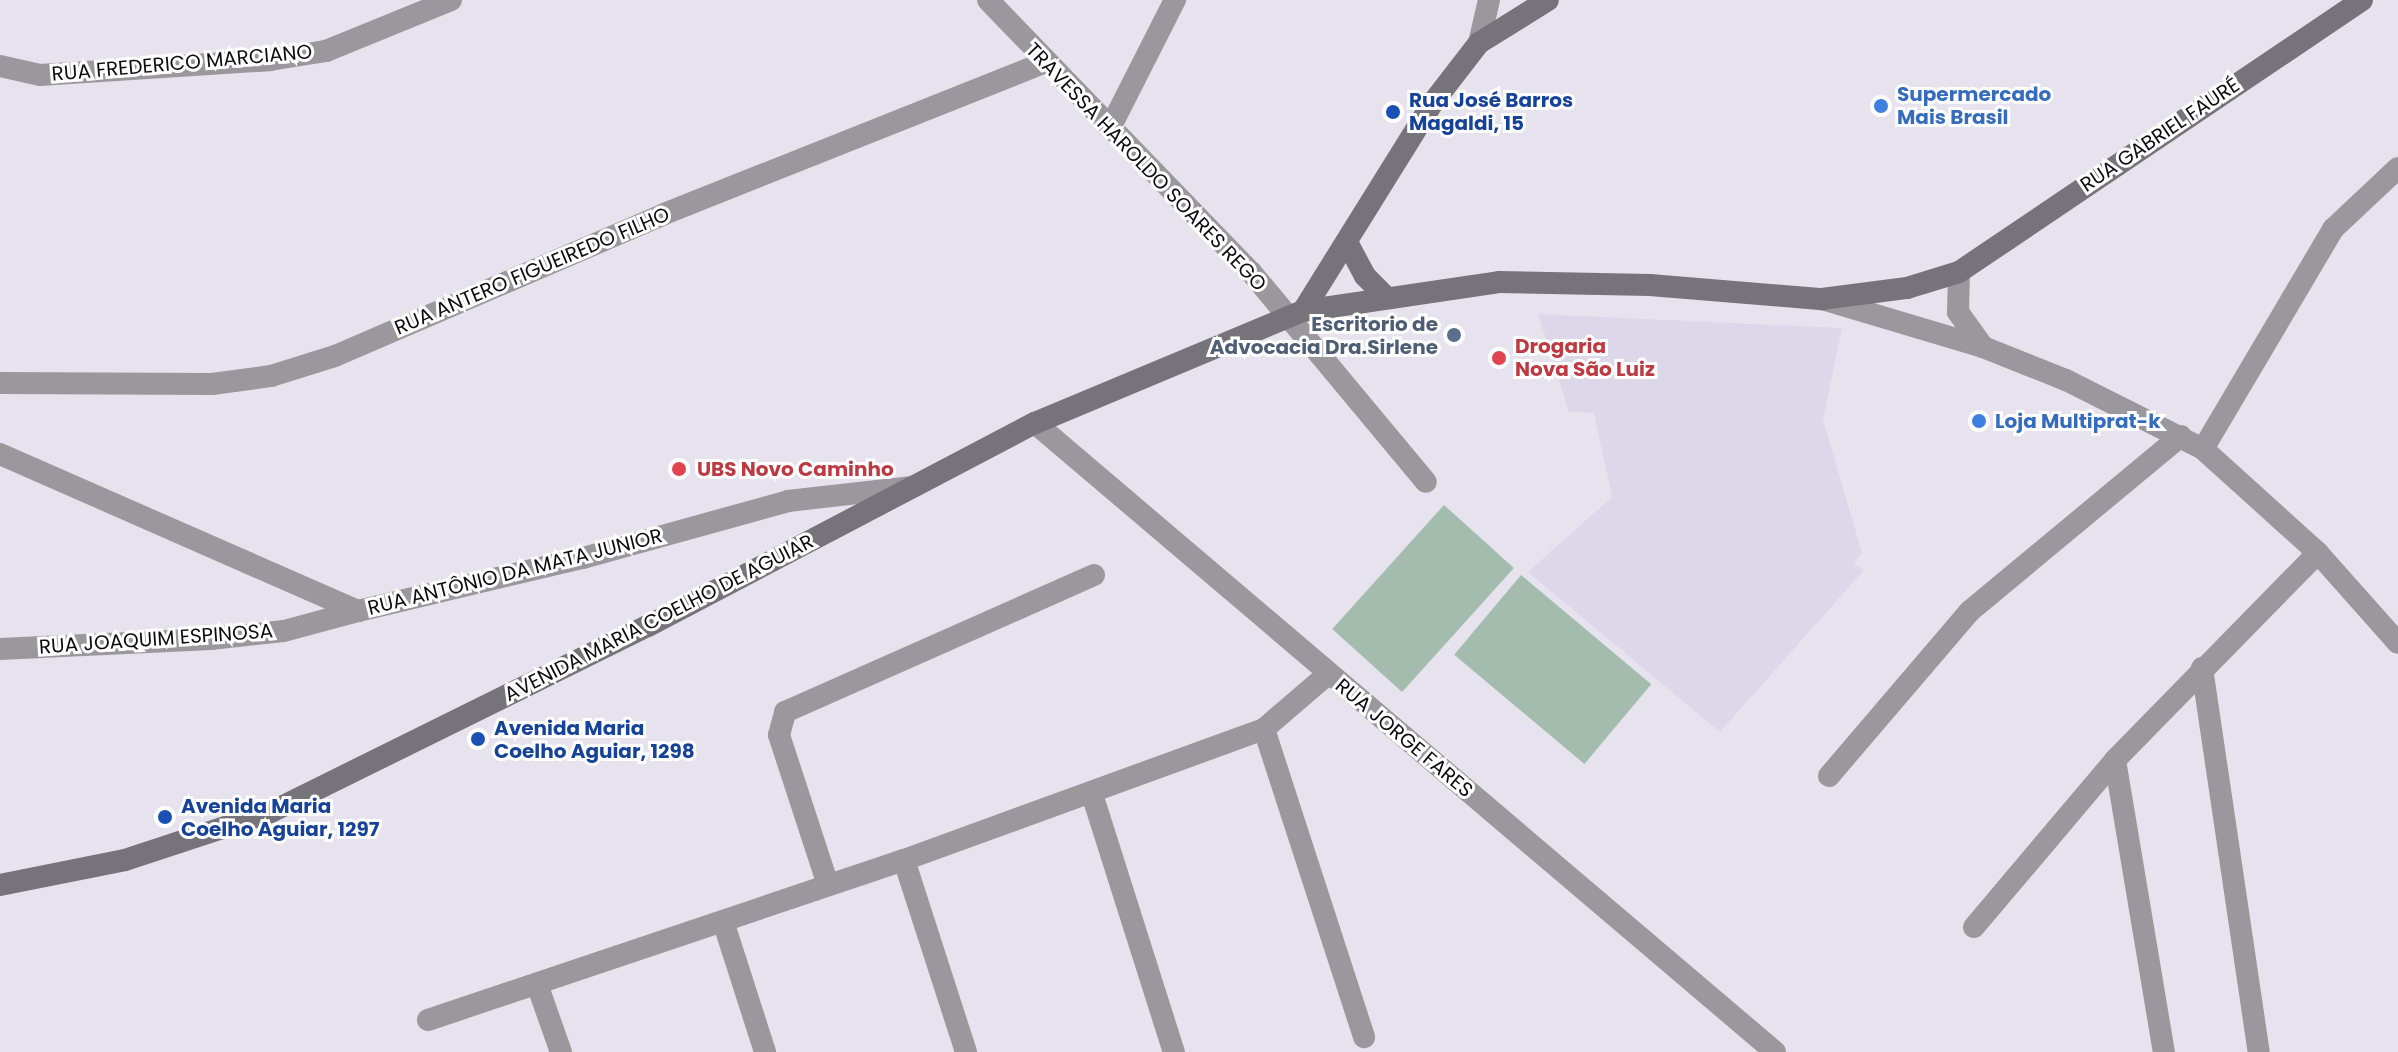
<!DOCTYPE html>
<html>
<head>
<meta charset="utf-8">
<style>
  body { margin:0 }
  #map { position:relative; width:2398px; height:1052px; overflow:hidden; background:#e6e3ee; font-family:Poppins,sans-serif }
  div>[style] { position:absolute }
  .built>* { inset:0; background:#ddd7ea }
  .green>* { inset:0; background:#a3bcae; transform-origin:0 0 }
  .minor>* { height:22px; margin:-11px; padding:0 11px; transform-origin:11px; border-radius:11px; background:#9a989d }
  .tertiary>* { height:22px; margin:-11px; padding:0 11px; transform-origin:11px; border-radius:11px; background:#9a989d }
  .secondary>* { height:22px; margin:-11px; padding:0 11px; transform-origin:11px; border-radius:11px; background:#76737a }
  .dots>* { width:22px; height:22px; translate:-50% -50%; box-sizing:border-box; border:4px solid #fff; border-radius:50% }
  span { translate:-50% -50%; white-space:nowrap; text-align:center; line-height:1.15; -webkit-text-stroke:6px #fff; paint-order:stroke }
  .street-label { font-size:20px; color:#0d0c10 }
  .shop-label { font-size:20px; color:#366cbe; font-weight:700 }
  .left { translate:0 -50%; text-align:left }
  .transit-label { font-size:20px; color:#164399; font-weight:700 }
  .service-label { font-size:20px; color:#4e5e75; font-weight:700 }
  .right { translate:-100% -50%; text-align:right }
  .health-label { font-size:20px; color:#be3a42; font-weight:700 }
</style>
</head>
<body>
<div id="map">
  <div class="built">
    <i style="clip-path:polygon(1538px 314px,1842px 328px,1823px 420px,1862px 553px,1854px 563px,1864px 570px,1720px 732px,1528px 572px,1612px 497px,1594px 413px,1569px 412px)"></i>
  </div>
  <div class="green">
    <i style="left:1444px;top:505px;width:94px;height:167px;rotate:42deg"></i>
    <i style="left:1521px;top:575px;width:170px;height:104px;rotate:40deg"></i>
  </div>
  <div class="minor">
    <i style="left:988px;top:0;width:378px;rotate:46deg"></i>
    <i style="left:1251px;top:272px;width:273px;rotate:50.2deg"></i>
    <i style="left:1479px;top:43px;width:44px;rotate:-76.9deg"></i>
    <i style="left:0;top:66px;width:41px;rotate:12.7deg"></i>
    <i style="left:40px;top:75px;width:230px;rotate:-3.7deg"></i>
    <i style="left:270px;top:60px;width:57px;rotate:-9.1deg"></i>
    <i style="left:326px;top:51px;width:135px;rotate:-22.2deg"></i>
    <i style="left:1110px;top:128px;width:144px;rotate:-63.1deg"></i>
    <i style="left:0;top:383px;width:212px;rotate:0.3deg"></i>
    <i style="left:212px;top:384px;width:60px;rotate:-7.7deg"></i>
    <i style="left:271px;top:376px;width:67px;rotate:-17.4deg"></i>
    <i style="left:335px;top:356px;width:358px;rotate:-23.3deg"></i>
    <i style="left:664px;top:214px;width:410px;rotate:-21.7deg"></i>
    <i style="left:1035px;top:423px;width:971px;rotate:40.36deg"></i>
    <i style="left:2203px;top:449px;width:256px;rotate:-59.4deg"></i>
    <i style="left:2333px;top:229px;width:89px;rotate:-43.2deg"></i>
    <i style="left:0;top:454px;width:391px;rotate:23.7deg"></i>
    <i style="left:358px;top:611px;width:231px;rotate:-13.3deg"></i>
    <i style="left:583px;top:558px;width:213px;rotate:-15.5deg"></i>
    <i style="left:788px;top:501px;width:123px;rotate:-6.5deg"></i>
    <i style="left:0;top:649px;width:211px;rotate:-2.7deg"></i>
    <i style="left:211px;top:639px;width:73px;rotate:-6.3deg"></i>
    <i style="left:284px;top:631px;width:77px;rotate:-15.1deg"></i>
    <i style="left:2202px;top:668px;width:388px;rotate:81.6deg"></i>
    <i style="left:1264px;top:729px;width:324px;rotate:72deg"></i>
    <i style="left:2115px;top:760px;width:296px;rotate:80.5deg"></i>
    <i style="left:1829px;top:776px;width:217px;rotate:-49.5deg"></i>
    <i style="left:1970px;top:611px;width:274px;rotate:-39.7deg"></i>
    <i style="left:1092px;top:794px;width:271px;rotate:72.4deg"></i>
    <i style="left:904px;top:860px;width:202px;rotate:72.1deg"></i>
    <i style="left:828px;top:885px;width:158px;rotate:-108.1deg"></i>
    <i style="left:779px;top:735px;width:24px;rotate:-75deg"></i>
    <i style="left:785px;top:712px;width:338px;rotate:-23.9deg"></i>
    <i style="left:723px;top:921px;width:138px;rotate:72.2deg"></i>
    <i style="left:1974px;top:927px;width:219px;rotate:-49.8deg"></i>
    <i style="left:2115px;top:760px;width:290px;rotate:-45.6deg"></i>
    <i style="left:537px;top:984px;width:72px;rotate:70.6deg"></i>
    <i style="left:428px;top:1020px;width:502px;rotate:-18.58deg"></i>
    <i style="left:904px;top:860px;width:383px;rotate:-20deg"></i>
    <i style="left:1264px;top:729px;width:84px;rotate:-40.7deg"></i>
  </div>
  <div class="tertiary">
    <i style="left:1959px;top:272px;width:40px;rotate:91.4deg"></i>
    <i style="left:1958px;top:312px;width:43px;rotate:54.5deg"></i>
    <i style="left:1822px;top:299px;width:168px;rotate:16.6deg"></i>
    <i style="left:1983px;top:347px;width:89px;rotate:21.7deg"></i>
    <i style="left:2066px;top:380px;width:153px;rotate:26.7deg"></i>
    <i style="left:2203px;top:449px;width:155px;rotate:42.1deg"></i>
    <i style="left:2318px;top:553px;width:120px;rotate:48.4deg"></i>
  </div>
  <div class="secondary">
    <i style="left:1348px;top:244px;width:36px;rotate:62deg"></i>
    <i style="left:1365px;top:276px;width:31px;rotate:45deg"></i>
    <i style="left:1303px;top:311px;width:243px;rotate:-58.1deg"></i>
    <i style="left:1431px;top:105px;width:78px;rotate:-52.3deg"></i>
    <i style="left:1479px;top:43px;width:81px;rotate:-31.9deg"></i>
    <i style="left:0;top:885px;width:127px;rotate:-11.3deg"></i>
    <i style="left:125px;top:860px;width:154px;rotate:-18.2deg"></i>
    <i style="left:271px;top:812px;width:420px;rotate:-26.3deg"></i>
    <i style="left:648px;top:626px;width:437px;rotate:-27.7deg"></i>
    <i style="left:1035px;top:423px;width:290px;rotate:-22.7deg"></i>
    <i style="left:1303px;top:311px;width:198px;rotate:-8.4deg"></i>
    <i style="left:1499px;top:282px;width:151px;rotate:1.1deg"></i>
    <i style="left:1650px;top:285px;width:173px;rotate:4.7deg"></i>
    <i style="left:1822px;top:299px;width:86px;rotate:-7.4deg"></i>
    <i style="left:1907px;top:288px;width:54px;rotate:-17.1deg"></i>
    <i style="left:1959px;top:272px;width:486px;rotate:-34deg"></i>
  </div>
  <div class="dots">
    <i style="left:1881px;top:106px;background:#3f7fe0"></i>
    <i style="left:1393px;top:112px;background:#1a4fb4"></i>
    <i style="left:1454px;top:335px;background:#5c6f8a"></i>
    <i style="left:1499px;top:358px;background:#e0444e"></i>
    <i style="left:1979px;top:421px;background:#3f7fe0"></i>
    <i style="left:679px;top:469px;background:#e0444e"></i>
    <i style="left:478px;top:739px;background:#1a4fb4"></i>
    <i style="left:165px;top:817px;background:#1a4fb4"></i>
  </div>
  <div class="street-label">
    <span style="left:182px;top:63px;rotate:-5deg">RUA FREDERICO MARCIANO</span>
    <span style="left:2160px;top:135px;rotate:-34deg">RUA GABRIEL FAURÉ</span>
    <span style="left:1146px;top:167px;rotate:46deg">TRAVESSA HAROLDO SOARES REGO</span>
    <span style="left:532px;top:271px;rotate:-23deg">RUA ANTERO FIGUEIREDO FILHO</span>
    <span style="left:515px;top:572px;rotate:-14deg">RUA ANTÔNIO DA MATA JUNIOR</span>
    <span style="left:659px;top:618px;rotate:-27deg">AVENIDA MARIA COELHO DE AGUIAR</span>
    <span style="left:156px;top:639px;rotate:-4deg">RUA JOAQUIM ESPINOSA</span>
    <span style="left:1404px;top:738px;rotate:40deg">RUA JORGE FARES</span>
  </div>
  <div class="shop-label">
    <span class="left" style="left:1897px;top:106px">Supermercado<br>Mais Brasil</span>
    <span class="left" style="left:1995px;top:421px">Loja Multiprat-k</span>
  </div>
  <div class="transit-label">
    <span class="left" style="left:1409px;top:112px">Rua José Barros<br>Magaldi, 15</span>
    <span class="left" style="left:494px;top:740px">Avenida Maria<br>Coelho Aguiar, 1298</span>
    <span class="left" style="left:181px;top:818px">Avenida Maria<br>Coelho Aguiar, 1297</span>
  </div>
  <div class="service-label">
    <span class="right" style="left:1438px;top:336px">Escritorio de<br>Advocacia Dra.Sirlene</span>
  </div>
  <div class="health-label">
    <span class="left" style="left:1515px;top:358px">Drogaria<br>Nova São Luiz</span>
    <span class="left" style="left:697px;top:469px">UBS Novo Caminho</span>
  </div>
</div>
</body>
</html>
